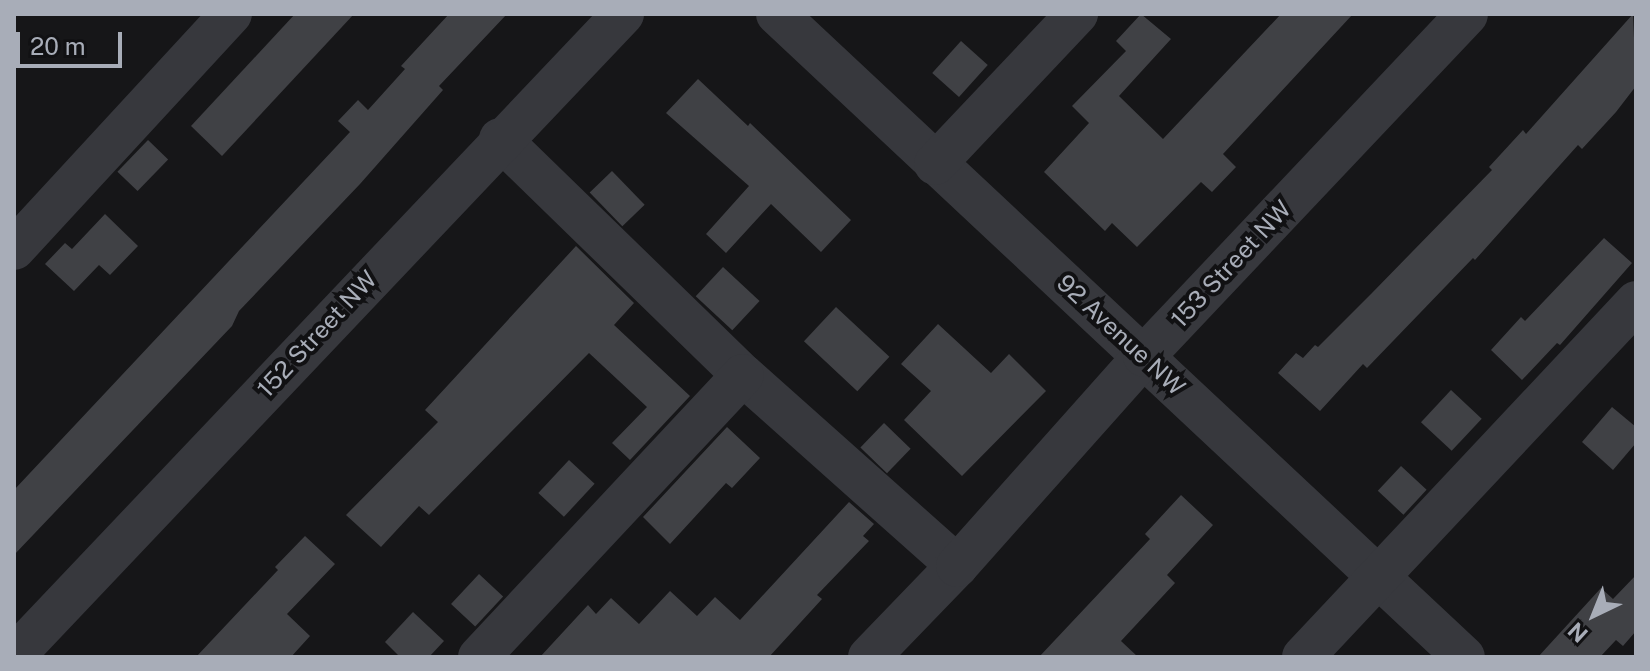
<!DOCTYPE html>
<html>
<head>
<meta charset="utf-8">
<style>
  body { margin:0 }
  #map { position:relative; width:1650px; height:671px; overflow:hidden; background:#161618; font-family:"Public Sans",sans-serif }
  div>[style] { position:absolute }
  .building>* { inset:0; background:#404145; transform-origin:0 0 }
  .minor>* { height:42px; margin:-21px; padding:0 21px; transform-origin:21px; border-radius:21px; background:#37383d }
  span { translate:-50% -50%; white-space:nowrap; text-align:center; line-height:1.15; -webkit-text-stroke:8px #111113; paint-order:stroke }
  .street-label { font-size:24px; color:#a8adb8 }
  .frame { position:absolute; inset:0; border:16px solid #a8adb8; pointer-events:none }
  .north { position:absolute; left:1554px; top:575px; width:80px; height:80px; -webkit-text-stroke:6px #111113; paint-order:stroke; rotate:223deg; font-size:22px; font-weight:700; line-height:32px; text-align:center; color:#a8adb8 }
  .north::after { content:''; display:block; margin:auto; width:28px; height:36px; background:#a8adb8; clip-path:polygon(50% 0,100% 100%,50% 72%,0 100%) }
  .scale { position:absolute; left:16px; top:32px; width:106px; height:36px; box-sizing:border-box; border:4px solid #a8adb8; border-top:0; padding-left:10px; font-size:24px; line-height:28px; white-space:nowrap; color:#a8adb8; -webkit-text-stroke:6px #111113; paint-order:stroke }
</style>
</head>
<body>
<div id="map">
  <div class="building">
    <i style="clip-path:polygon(295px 14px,354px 14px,222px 156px,191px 126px)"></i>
    <i style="clip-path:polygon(449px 14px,507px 14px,439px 86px,443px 90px,360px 184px,239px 311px,232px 326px,14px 555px,14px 490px,350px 132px,338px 121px,358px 100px,368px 110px,405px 69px,401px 66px)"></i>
    <i style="clip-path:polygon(1141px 14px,1171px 39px,1119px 96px,1163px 139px,1281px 14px,1353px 14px,1223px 154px,1236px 167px,1212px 192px,1201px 182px,1137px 247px,1112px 223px,1105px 231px,1044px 172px,1089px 123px,1072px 106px,1126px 51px,1116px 41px)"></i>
    <i style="clip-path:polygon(1633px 14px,1636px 86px,1616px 112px,1582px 149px,1578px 145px,1475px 260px,1473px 258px,1367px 368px,1363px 364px,1320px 411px,1278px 373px,1296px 353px,1303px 358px,1315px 345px,1318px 347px,1371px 294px,1492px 170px,1489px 167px,1523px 130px,1526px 134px)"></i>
    <i style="left:961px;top:41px;width:36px;height:43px;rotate:42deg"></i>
    <i style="clip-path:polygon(698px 79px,748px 126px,750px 123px,851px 220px,821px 252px,771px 204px,726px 253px,706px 234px,749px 186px,666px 113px)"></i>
    <i style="left:148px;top:140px;width:28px;height:44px;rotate:44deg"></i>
    <i style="left:612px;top:171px;width:47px;height:31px;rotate:46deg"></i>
    <i style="clip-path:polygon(105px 214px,138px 246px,110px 275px,99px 265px,74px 291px,45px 264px,65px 243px,72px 249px)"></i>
    <i style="clip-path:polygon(1604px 238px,1632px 263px,1560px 345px,1557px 343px,1522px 380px,1491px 350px,1521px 317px,1525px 321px)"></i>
    <i style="clip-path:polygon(576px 246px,634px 303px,614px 325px,690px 396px,630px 460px,612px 443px,647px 407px,589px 353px,429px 515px,419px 506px,381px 547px,346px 515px,438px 422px,425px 410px)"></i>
    <i style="left:723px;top:267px;width:50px;height:40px;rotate:43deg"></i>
    <i style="left:836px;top:307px;width:73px;height:47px;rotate:43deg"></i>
    <i style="clip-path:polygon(938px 324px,991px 373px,1009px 354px,1046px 391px,962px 476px,904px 420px,931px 391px,901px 364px)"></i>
    <i style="left:1451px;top:390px;width:42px;height:44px;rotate:43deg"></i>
    <i style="clip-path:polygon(1612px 407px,1636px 427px,1636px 443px,1613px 470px,1582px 442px)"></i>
    <i style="left:884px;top:423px;width:37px;height:34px;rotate:44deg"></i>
    <i style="clip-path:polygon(727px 427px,760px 458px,732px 488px,726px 483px,670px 544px,643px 517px)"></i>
    <i style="left:569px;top:460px;width:35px;height:45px;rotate:43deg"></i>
    <i style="left:1401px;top:466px;width:35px;height:34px;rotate:43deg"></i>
    <i style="clip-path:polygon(1181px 495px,1213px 525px,1167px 575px,1175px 583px,1121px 641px,1138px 657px,1039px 657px,1150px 539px,1145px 534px)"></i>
    <i style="clip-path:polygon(849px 502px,874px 524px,863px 536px,869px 541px,817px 595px,822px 599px,769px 657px,540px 657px,588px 605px,596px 614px,611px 598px,639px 624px,670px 591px,697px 616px,715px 597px,740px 620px)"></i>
    <i style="clip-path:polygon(305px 536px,335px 564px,287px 614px,310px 636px,291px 657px,196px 657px,278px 570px,275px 567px)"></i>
    <i style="left:479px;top:574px;width:33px;height:41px;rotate:43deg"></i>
    <i style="clip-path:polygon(1636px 575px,1636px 631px,1623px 646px,1616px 640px,1600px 657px,1538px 657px,1601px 588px,1613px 599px)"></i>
    <i style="clip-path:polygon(413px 612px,444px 641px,429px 657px,400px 657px,385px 642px)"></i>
  </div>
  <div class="minor">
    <i style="left:777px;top:14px;width:941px;rotate:43.11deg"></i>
    <i style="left:500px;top:139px;width:339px;rotate:44.2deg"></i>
    <i style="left:743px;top:375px;width:287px;rotate:41.7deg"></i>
    <i style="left:935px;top:164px;width:207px;rotate:-46.6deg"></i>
    <i style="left:14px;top:249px;width:320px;rotate:-47.3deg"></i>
    <i style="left:14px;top:656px;width:885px;rotate:-46.51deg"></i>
    <i style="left:479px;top:657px;width:386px;rotate:-46.9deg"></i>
    <i style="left:869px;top:657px;width:127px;rotate:-46deg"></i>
    <i style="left:957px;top:566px;width:281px;rotate:-48.3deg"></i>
    <i style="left:1144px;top:356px;width:470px;rotate:-46.6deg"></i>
    <i style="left:1303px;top:657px;width:487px;rotate:-46.8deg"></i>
  </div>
  <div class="street-label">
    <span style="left:1231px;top:264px;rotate:-47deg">153 Street NW</span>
    <span style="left:317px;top:334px;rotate:-47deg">152 Street NW</span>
    <span style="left:1121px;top:335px;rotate:43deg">92 Avenue NW</span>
  </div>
  <div class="frame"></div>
  <div class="north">N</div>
  <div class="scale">20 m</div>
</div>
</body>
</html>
